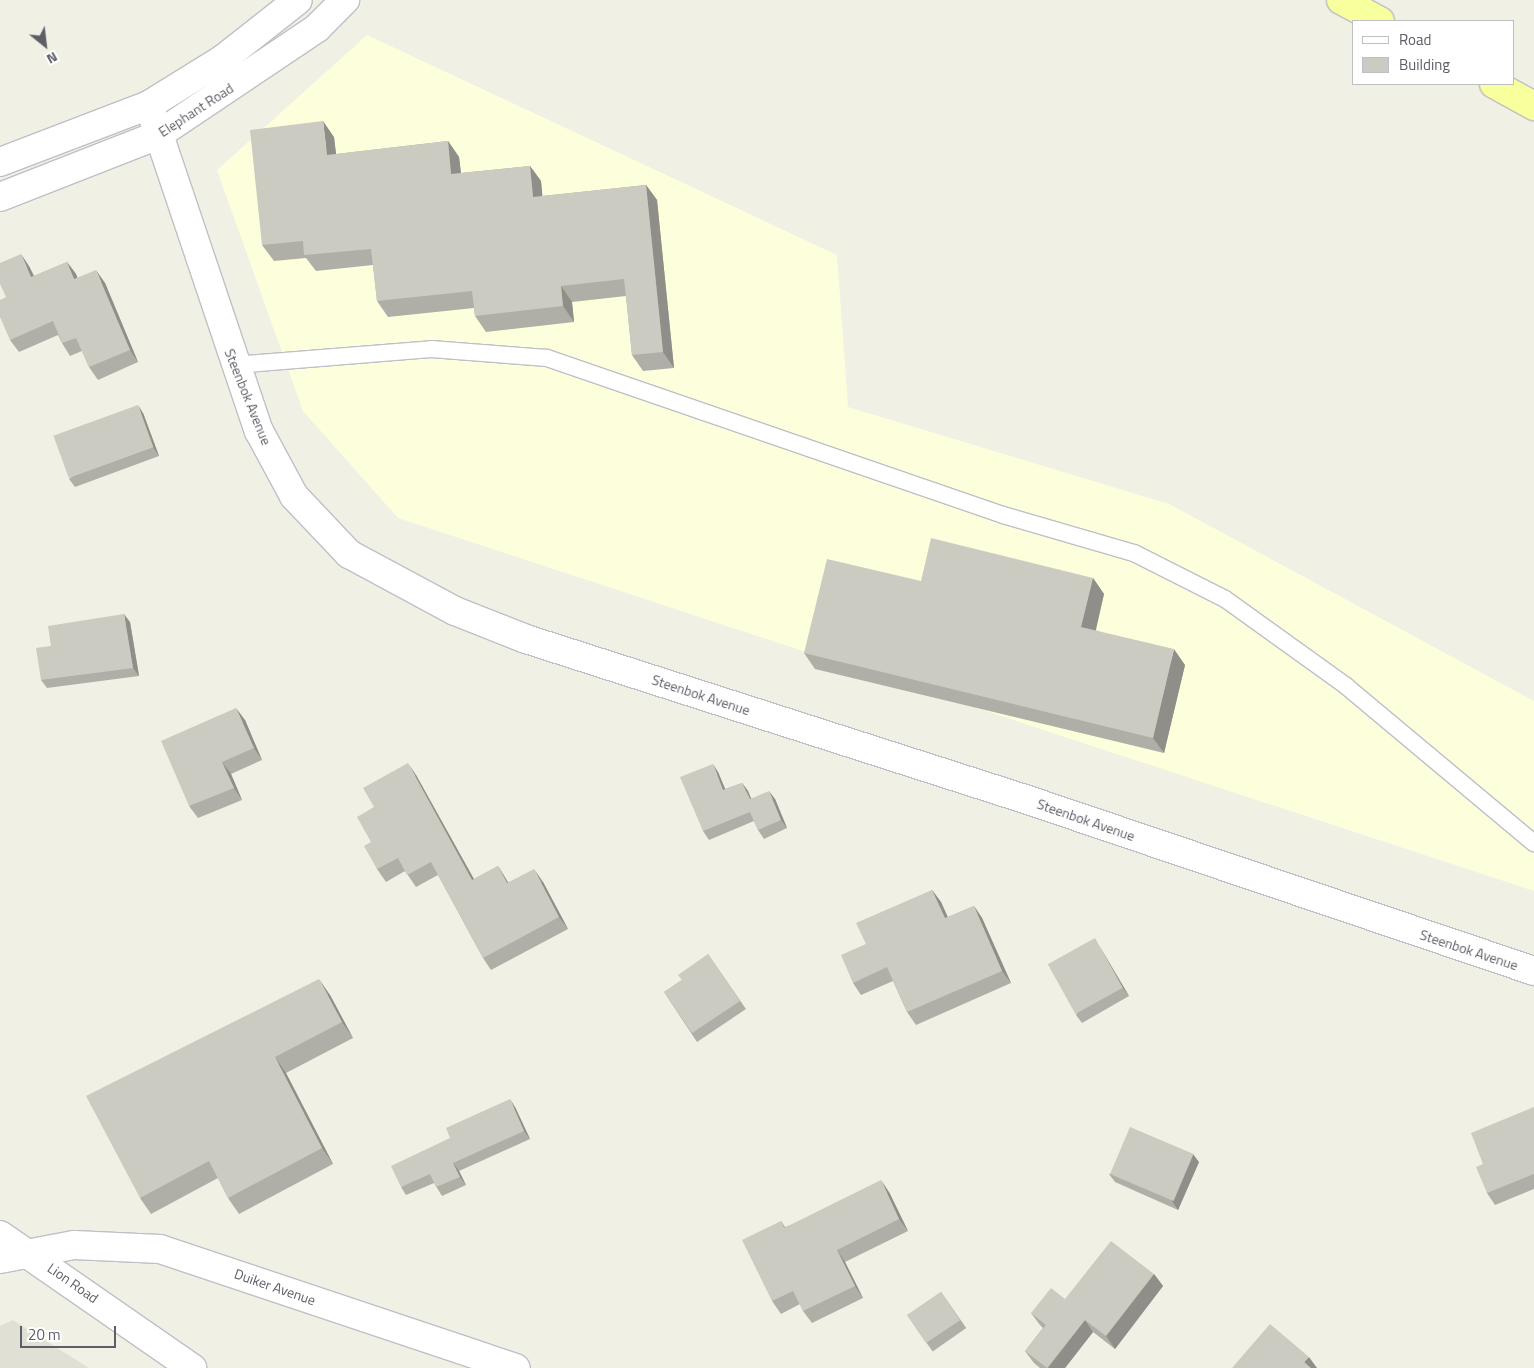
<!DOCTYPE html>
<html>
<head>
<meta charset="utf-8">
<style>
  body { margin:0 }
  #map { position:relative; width:1534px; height:1368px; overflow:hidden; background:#f0f0e5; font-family:"Titillium Web",sans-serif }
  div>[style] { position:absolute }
  .commercial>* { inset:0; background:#fdffdc }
  .education>* { inset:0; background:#e0e1d4 }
  .roads { filter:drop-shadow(1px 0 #bfc0c7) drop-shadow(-1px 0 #bfc0c7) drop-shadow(0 1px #bfc0c7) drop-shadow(0 -1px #bfc0c7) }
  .service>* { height:16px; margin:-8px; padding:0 8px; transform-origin:8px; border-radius:8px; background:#fff }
  .minor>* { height:28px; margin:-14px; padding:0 14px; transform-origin:14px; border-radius:14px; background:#fff }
  .tertiary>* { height:28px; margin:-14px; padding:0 14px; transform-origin:14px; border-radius:14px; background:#fff }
  .trunk>* { height:28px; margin:-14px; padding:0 14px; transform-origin:14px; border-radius:14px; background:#f8ff9d }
  .wall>* { inset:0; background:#afafa7; transform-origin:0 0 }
  .shaded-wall>* { inset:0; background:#8f8e88 }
  .building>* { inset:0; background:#cccbc2; transform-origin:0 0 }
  span { translate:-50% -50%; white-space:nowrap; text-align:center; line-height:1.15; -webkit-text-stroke:4px #fff; paint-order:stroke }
  .street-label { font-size:14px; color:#5d5e67 }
  .legend { position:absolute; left:1352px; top:20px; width:162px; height:65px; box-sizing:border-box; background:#fff; border:1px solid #bebfc2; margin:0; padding:6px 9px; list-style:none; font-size:15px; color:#5d5e67 }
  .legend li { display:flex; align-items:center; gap:10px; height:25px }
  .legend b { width:25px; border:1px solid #bebfc2 }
  .north { position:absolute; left:20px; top:20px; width:50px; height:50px; -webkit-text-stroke:4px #fff; paint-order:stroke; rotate:151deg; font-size:14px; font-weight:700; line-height:20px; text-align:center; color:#5d5e67 }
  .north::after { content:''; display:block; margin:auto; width:18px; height:22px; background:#5d5e67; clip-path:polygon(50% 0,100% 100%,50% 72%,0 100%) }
  .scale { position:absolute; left:20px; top:1326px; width:96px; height:22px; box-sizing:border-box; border:2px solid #5d5e67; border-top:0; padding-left:6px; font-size:15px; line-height:18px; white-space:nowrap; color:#5d5e67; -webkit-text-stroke:4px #fff; paint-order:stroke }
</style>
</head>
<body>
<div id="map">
  <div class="commercial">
    <i style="clip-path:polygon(367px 35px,837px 255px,848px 407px,1169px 504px,1534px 701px,1534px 891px,398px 518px,303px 411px,217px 170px)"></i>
  </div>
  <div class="education">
    <i style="clip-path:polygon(13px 1320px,89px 1368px,0 1368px,0 1326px)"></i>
  </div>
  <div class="roads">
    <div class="service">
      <i style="left:234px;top:365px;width:198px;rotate:-4.6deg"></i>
      <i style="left:431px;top:349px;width:116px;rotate:4.4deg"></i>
      <i style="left:547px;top:358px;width:482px;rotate:19deg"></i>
      <i style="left:1003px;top:515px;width:136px;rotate:16.2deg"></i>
      <i style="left:1134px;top:553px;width:102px;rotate:26.8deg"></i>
      <i style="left:1225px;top:599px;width:149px;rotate:35.7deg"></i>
      <i style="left:1346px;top:686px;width:245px;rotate:39.9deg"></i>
    </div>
    <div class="minor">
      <i style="left:149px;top:105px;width:344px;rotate:71.4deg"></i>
      <i style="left:259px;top:431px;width:74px;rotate:61.7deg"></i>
      <i style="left:294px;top:496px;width:80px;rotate:46.5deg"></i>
      <i style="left:349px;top:554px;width:120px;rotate:28.3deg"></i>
      <i style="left:455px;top:611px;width:76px;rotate:21.5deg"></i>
      <i style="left:526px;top:639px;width:524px;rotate:17.78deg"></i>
      <i style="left:1025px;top:799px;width:537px;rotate:18.67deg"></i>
      <i style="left:0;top:1235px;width:234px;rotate:34.7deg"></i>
      <i style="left:0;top:1259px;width:75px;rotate:-10.7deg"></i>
      <i style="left:74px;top:1245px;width:86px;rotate:2.7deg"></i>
      <i style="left:160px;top:1249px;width:375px;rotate:18.5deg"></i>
    </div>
    <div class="tertiary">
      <i style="left:0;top:162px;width:160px;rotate:-20.9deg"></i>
      <i style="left:149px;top:105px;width:87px;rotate:-31.9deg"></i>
      <i style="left:223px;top:59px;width:95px;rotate:-38.2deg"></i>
      <i style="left:0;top:197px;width:170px;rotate:-21.4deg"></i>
      <i style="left:158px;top:135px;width:192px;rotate:-33.9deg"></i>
      <i style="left:317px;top:28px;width:40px;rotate:-45deg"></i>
    </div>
    <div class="trunk">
      <i style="left:1341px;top:0;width:44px;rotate:28.3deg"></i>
      <i style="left:1494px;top:84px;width:46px;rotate:28.8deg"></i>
    </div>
  </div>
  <div class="wall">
    <i style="clip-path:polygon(334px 137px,336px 154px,448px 141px,459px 157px,461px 173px,530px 166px,541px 181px,542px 196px,646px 185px,657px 200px,674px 368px,643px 371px,632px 355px,626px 296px,572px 302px,574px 322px,486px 332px,475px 316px,474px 308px,388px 317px,377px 301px,373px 265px,316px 271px,306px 258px,274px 261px,262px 245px)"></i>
    <i style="clip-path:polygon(67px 262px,76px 274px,77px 278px,105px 283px,138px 362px,98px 380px,89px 367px,82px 351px,70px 356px,62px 343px,58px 335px,19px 352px,10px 340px,6px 297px,29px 266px,34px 276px)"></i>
    <i style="clip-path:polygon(143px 413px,159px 456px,75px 487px,69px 479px)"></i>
    <i style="clip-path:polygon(1093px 578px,1104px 594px,1095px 630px,1185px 665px,1164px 753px,815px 669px,804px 653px,921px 581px)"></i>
    <i style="clip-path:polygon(130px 622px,139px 676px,47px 688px,41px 680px,51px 646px)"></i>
    <i style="clip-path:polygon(245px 720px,262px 760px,231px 774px,242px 800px,198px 818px,189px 806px)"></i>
    <i style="clip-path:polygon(718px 772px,725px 789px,742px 783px,748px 791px,751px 799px,775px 799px,787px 828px,764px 839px,758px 830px,754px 821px,709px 840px,703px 831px)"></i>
    <i style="clip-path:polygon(416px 775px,474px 879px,498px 866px,508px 882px,543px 882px,568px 929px,491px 970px,483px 958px,438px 875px,416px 887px,405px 871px,386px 882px,377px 869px,371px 842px,374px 807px)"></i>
    <i style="clip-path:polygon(932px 890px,941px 902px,948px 917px,974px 906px,982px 918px,1011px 983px,916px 1025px,907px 1012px,893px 981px,861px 995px,853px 983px,866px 944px)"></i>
    <i style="clip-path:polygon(1100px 947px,1129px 996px,1082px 1023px,1076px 1015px)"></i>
    <i style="clip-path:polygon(708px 954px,746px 1009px,697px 1042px,664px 992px,682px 980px)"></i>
    <i style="clip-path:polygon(330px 995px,353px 1038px,286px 1073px,333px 1164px,239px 1214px,228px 1198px,218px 1178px,151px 1214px,140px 1198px)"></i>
    <i style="clip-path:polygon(515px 1107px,530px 1139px,459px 1171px,466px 1185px,442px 1196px,434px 1183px,406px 1195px,401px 1187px)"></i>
    <i style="clip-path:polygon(1534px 1107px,1534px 1189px,1495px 1205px,1487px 1193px,1483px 1164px)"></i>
    <i style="clip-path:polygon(1199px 1162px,1178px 1210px,1115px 1182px,1109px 1174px)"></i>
    <i style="clip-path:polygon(889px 1192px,908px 1231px,845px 1262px,863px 1298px,812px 1323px,803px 1311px,800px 1304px,781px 1314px,772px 1301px,781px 1221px,785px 1227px)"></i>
    <i style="clip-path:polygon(1154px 1274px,1163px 1286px,1115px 1349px,1093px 1332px,1065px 1368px,1040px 1368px,1034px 1363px,1025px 1351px,1043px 1328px,1040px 1325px,1031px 1313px,1065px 1299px)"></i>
    <i style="left:941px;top:1292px;width:44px;height:41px;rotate:55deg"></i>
  </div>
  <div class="shaded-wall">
    <i style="clip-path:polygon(323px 121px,334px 137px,338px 171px,327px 155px)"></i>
    <i style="clip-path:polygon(448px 141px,459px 157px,463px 190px,451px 174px)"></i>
    <i style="clip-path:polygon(530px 166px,541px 181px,544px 213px,533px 197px)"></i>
    <i style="clip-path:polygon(646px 185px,657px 200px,674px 368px,663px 352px)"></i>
    <i style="clip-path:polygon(21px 254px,29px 266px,40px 289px,31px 277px)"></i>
    <i style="clip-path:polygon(67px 262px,76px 274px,83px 291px,74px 279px)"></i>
    <i style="clip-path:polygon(96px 270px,105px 283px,138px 362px,130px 350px)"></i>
    <i style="clip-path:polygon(561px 286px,572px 302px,574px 322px,563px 306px)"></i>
    <i style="clip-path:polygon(138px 405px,143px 413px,159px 456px,153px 447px)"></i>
    <i style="clip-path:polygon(1093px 578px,1104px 594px,1093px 643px,1081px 627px)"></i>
    <i style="clip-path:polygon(124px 614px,130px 622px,139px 676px,133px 668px)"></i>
    <i style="clip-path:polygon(1174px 649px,1185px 665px,1164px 753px,1153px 738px)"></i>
    <i style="clip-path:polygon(236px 708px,245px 720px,262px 760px,254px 748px)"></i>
    <i style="clip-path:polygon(222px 762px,231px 774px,242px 800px,234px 788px)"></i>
    <i style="clip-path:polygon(408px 763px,416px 775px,481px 892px,472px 880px)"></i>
    <i style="clip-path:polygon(713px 764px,718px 772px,729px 798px,723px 790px)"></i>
    <i style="clip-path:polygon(742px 783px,748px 791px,755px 808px,750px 799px)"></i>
    <i style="clip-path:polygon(769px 791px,775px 799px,787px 828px,781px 820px)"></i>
    <i style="clip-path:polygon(498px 866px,506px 879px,515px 896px,507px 883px)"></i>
    <i style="clip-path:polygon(534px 869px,543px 882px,568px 929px,559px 917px)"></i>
    <i style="clip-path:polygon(932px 890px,941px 902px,953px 930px,945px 918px)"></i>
    <i style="clip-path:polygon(974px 906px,982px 918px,1011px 983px,1002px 971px)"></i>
    <i style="clip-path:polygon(1095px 938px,1100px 947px,1129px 996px,1123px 988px)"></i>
    <i style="clip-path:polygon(319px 979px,330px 995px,353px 1038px,342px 1022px)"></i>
    <i style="clip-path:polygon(275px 1057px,286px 1073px,333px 1164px,322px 1148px)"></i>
    <i style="clip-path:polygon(510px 1099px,515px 1107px,530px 1139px,524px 1131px)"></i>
    <i style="clip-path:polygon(1193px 1154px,1199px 1162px,1178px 1210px,1172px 1201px)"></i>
    <i style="clip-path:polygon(453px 1163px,459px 1171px,466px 1185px,460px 1177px)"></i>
    <i style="clip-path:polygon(881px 1180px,889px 1192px,908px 1231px,899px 1219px)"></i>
    <i style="clip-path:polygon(837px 1250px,845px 1262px,863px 1298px,855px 1286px)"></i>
    <i style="clip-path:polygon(1154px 1274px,1163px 1286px,1115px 1349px,1106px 1336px)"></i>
    <i style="clip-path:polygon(1085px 1320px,1093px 1332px,1065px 1368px,1048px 1368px)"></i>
    <i style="clip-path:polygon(1309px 1357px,1317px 1368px,1308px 1368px,1304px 1362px)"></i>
  </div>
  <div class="building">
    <i style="clip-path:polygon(323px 121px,327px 155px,448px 141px,451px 174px,530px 166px,533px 197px,646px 185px,663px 352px,632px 355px,624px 279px,561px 286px,563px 306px,475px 316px,472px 291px,377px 301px,371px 249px,304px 255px,303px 241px,262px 245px,250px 130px)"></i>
    <i style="clip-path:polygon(21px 254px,31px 277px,67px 262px,74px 279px,96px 270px,130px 350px,89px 367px,76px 338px,62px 343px,53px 321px,10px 340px,0 317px,0 300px,6px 297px,0 284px,0 263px)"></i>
    <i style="left:138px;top:405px;width:45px;height:90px;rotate:70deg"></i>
    <i style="clip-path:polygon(931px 538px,1093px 578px,1081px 627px,1174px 649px,1153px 738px,804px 653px,827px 559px,921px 581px)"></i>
    <i style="clip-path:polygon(124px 614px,133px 668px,41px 680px,36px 648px,51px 646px,48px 626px)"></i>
    <i style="clip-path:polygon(236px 708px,254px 748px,222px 762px,234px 788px,189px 806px,161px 741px)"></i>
    <i style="clip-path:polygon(408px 763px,472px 880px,498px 866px,507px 883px,534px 869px,559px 917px,483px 958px,431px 862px,407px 875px,398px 858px,377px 869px,364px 846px,371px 842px,357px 817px,374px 807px,363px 788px)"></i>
    <i style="clip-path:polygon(713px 764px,723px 790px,742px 783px,750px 799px,769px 791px,781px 820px,758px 830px,750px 812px,703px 831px,680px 777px)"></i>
    <i style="clip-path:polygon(932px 890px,945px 918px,974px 906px,1002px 971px,907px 1012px,887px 967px,853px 983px,841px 955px,866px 944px,856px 923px)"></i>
    <i style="left:1095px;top:938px;width:57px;height:54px;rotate:61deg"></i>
    <i style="clip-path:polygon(708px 954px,740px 1001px,692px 1033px,664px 992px,682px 980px,678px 975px)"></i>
    <i style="clip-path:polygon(319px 979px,342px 1022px,275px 1057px,322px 1148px,228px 1198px,209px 1161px,140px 1198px,86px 1096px)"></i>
    <i style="clip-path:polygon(510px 1099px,524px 1131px,453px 1163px,460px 1177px,436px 1187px,430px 1174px,401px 1187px,391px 1166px,450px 1138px,446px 1128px)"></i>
    <i style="clip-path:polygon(1534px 1107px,1534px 1174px,1487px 1193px,1476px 1167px,1483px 1164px,1471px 1133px)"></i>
    <i style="left:1130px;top:1127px;width:69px;height:51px;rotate:23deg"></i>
    <i style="clip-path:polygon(881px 1180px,899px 1219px,837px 1250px,855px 1286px,803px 1311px,793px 1291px,772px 1301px,742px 1240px,781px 1221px,784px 1228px)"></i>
    <i style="clip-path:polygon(1111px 1241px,1154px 1274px,1106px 1336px,1085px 1320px,1047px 1368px,1025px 1351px,1046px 1325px,1031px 1313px,1051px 1288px,1065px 1299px)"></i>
    <i style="left:941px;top:1292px;width:34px;height:41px;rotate:56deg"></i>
    <i style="clip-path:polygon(1270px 1324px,1309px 1357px,1304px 1362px,1311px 1368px,1232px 1368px)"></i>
  </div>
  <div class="street-label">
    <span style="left:196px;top:110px;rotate:-33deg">Elephant Road</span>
    <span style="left:248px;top:397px;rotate:68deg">Steenbok Avenue</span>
    <span style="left:701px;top:695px;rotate:18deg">Steenbok Avenue</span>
    <span style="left:1086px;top:820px;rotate:19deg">Steenbok Avenue</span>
    <span style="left:1469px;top:950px;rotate:18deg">Steenbok Avenue</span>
    <span style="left:73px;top:1283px;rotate:35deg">Lion Road</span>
    <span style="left:275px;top:1287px;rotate:19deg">Duiker Avenue</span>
  </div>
  <ul class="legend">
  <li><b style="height:6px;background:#fff"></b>Road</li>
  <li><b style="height:14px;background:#cccbc2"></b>Building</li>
  </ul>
  <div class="north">N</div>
  <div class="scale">20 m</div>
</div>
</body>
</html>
